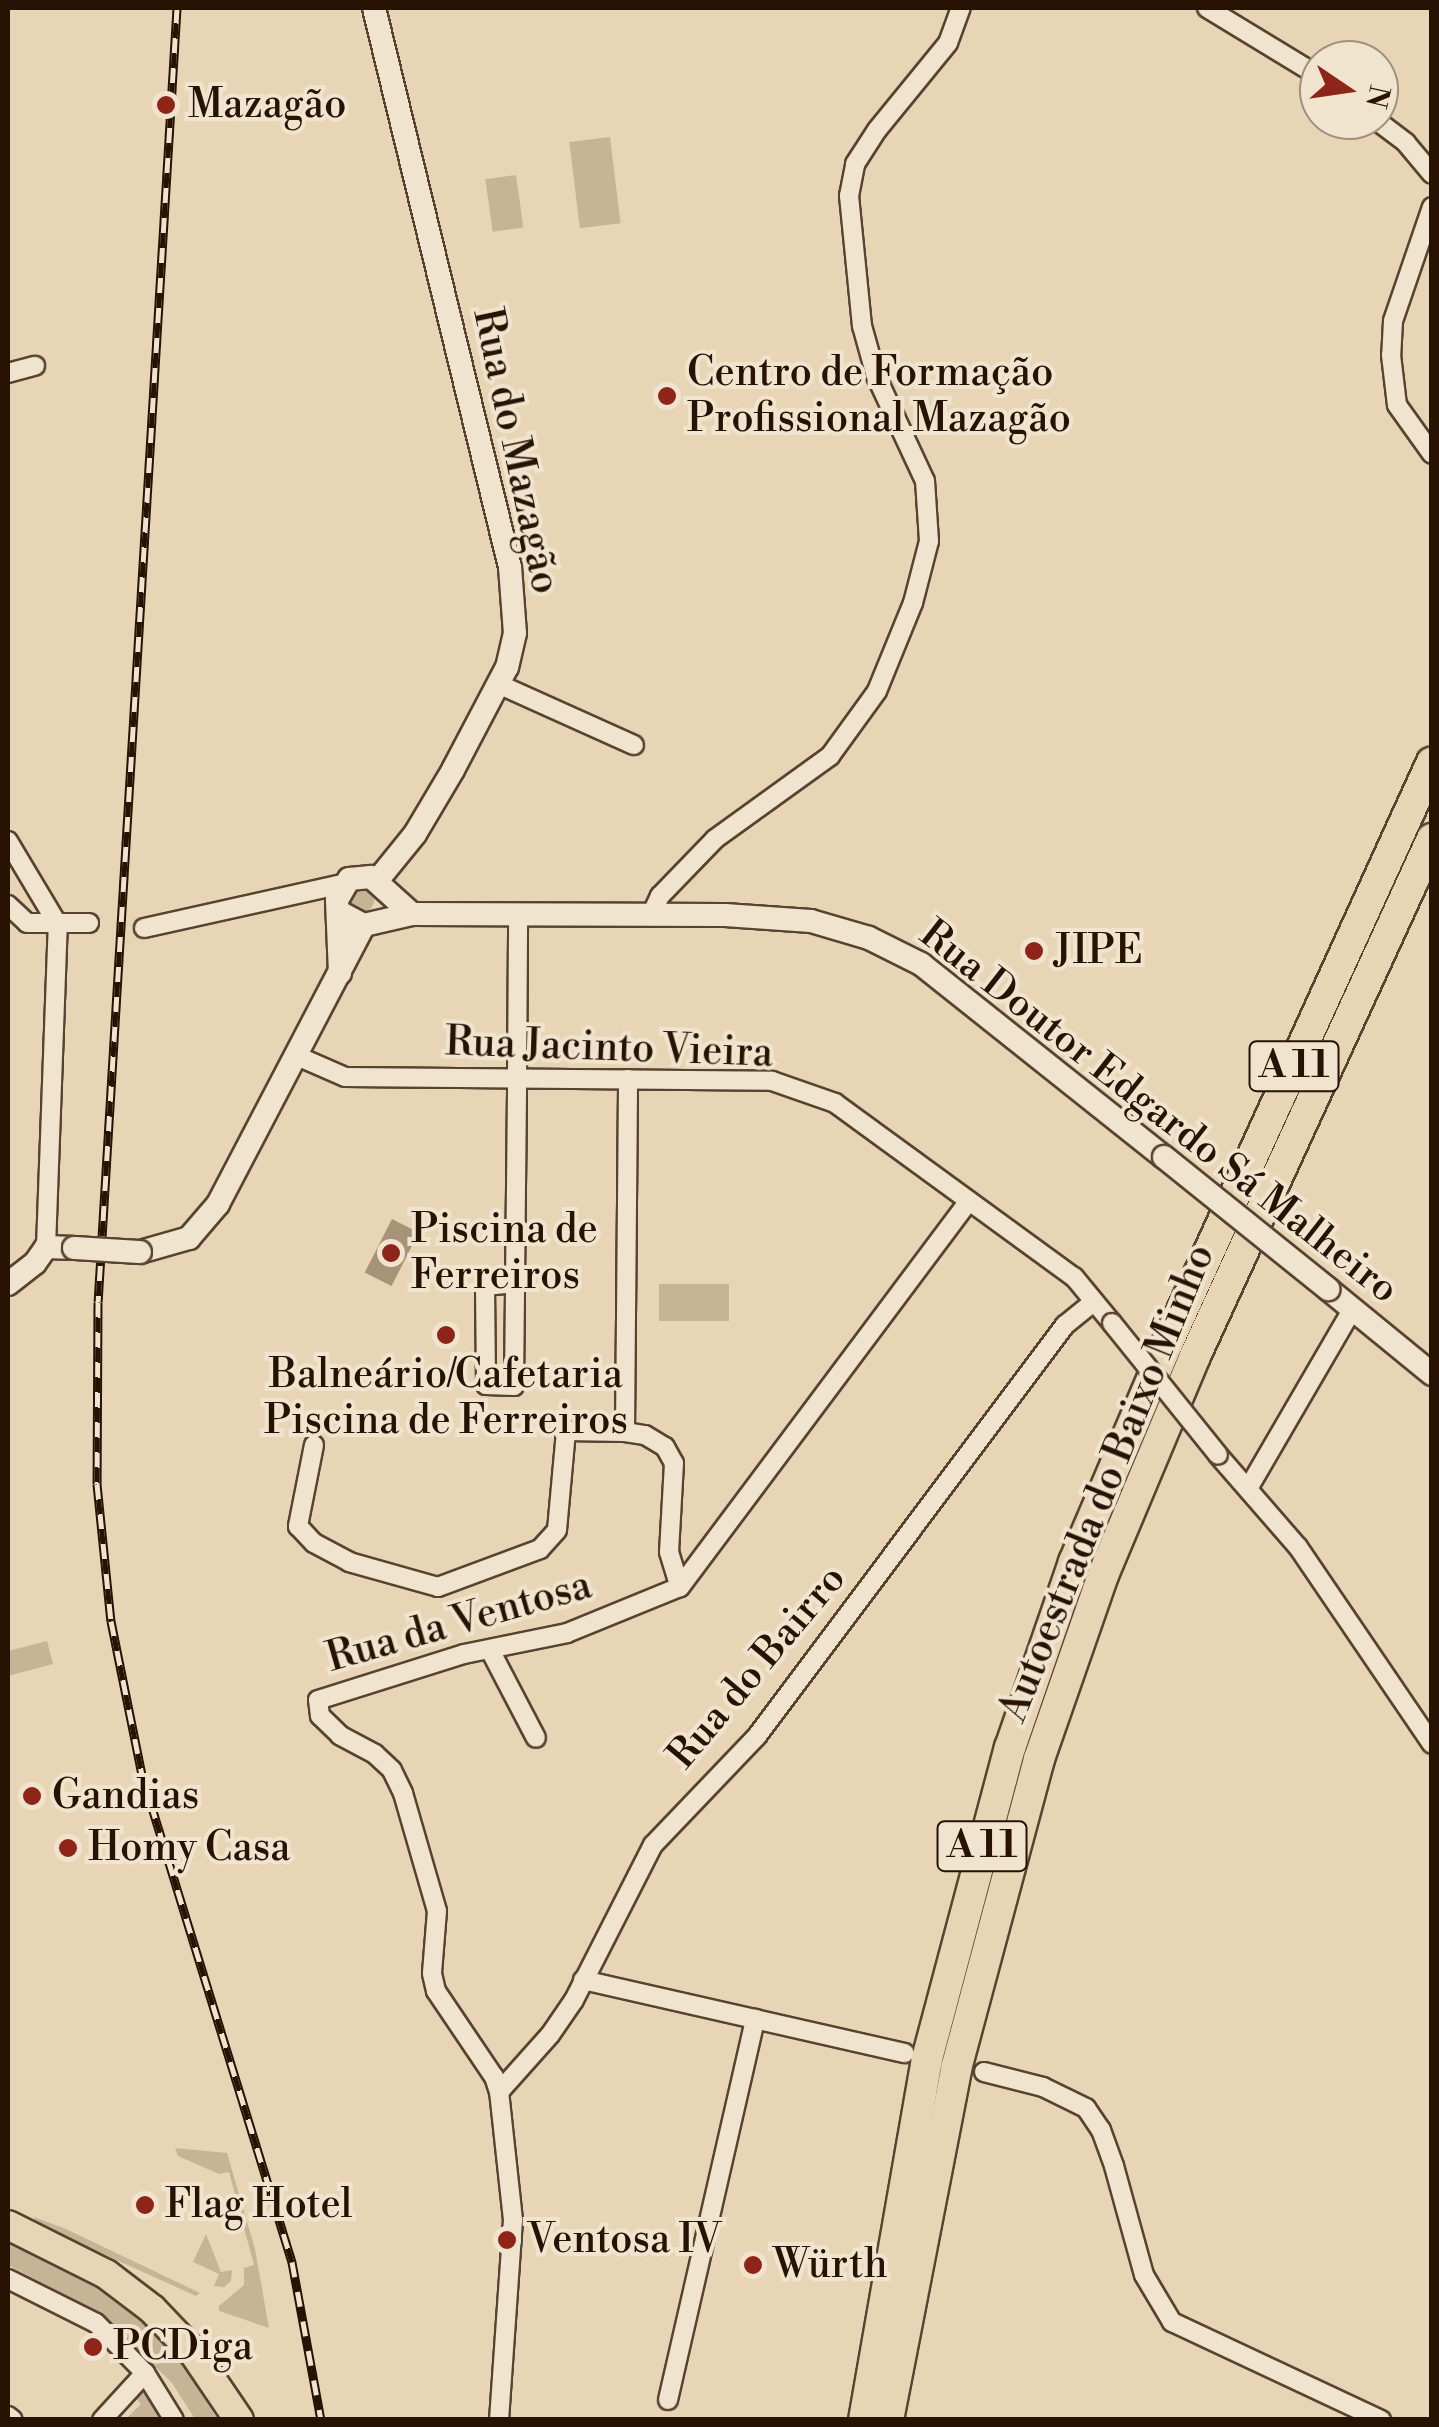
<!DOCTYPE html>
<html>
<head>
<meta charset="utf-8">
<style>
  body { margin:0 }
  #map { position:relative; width:1439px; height:2427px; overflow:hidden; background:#e8d5b5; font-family:"Libre Bodoni",serif }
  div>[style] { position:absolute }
  .green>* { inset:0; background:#c7b497; transform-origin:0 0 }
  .round { border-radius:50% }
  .water>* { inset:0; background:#a69378; transform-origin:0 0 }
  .roads { filter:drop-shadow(2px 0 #574330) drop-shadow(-2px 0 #574330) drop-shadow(0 2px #574330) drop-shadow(0 -2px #574330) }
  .street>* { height:18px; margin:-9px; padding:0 9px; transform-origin:9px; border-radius:9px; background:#f0e4cf }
  .secondary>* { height:22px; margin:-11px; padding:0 11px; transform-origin:11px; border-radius:11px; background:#f0e4cf }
  .primary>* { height:28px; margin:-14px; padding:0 14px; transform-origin:14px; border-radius:14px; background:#e8d5b5 }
  .highway>* { height:30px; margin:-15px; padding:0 15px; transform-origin:15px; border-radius:15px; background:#e8d5b5 }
  .rail>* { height:9px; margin-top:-4.5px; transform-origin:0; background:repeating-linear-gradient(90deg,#f0e4cf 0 15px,#271203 0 30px); box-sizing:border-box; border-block:2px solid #271203 }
  .bridges { filter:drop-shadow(2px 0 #574330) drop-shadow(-2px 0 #574330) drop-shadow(0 2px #574330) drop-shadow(0 -2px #574330) }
  .street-bridge>* { height:18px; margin:-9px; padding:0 9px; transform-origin:9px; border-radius:9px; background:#f0e4cf }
  .secondary-bridge>* { height:22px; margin:-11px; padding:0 11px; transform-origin:11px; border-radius:11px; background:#f0e4cf }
  .dots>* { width:28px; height:28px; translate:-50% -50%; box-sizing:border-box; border:5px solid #f0e4cf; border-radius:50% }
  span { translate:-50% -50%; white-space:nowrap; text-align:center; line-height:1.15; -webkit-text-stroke:8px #f0e4cf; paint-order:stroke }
  .shield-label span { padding:2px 8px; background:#f0e4cf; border:2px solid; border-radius:8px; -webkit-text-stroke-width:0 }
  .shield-label { font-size:38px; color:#271203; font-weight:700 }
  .poi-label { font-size:40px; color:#271203 }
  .left { translate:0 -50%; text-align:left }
  .street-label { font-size:40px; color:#271203 }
  .frame { position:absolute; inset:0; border:10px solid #271203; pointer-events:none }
  .north { position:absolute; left:1299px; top:40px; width:100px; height:100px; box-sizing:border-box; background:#f0e4cf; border:2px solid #a0907d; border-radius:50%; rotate:103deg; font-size:28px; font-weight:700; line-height:40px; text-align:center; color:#271203 }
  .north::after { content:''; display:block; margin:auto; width:35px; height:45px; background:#8f2418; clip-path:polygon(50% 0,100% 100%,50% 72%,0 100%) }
</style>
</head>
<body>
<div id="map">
  <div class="green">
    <i style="left:610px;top:137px;width:87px;height:41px;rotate:83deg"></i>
    <i style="left:516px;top:175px;width:53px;height:31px;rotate:82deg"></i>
    <i class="round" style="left:350px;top:888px;width:24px;height:24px"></i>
    <i style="left:729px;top:1284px;width:37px;height:70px;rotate:90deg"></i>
    <i style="clip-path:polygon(47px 1641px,53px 1664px,8px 1676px,8px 1651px)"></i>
    <i style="clip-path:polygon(175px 2148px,227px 2153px,255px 2249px,269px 2328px,219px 2311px,219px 2306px,244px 2285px,244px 2268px,254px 2265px,229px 2172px,219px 2174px,178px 2156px)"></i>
    <i style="clip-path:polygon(34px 2217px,66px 2229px,200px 2293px,196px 2296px,35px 2223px)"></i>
    <i style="clip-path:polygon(206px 2234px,221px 2272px,232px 2270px,231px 2281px,224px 2287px,214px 2286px,219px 2274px,193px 2262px)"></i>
    <i style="clip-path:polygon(8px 2243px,109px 2294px,151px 2329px,185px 2368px,217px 2419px,195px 2419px,172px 2383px,101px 2314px,8px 2265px)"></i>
    <i style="clip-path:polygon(142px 2390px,158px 2414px,161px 2419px,126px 2419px,141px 2404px,135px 2397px)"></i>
  </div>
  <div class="water">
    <i style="left:392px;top:1219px;width:30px;height:60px;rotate:27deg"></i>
  </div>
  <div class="roads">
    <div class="street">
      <i style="left:1207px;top:8px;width:131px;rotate:31.3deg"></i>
      <i style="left:1376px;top:120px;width:38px;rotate:37deg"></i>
      <i style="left:1406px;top:143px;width:40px;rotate:50deg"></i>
      <i style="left:1432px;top:207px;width:120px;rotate:108.9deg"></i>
      <i style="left:1393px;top:321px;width:34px;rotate:93deg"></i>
      <i style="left:1391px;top:355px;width:50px;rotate:83.2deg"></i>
      <i style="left:1397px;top:405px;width:60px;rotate:54.5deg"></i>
      <i style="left:8px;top:373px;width:28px;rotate:-15deg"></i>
      <i style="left:498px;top:684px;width:149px;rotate:24.2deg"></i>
      <i style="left:8px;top:841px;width:98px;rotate:59.2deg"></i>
      <i style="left:8px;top:905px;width:26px;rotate:43deg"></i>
      <i style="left:27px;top:923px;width:62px"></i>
      <i style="left:652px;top:913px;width:19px;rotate:-65deg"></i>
      <i style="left:660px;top:896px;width:79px;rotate:-46deg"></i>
      <i style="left:715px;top:839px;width:142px;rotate:-35.8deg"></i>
      <i style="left:830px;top:756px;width:80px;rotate:-54.1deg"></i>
      <i style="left:877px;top:691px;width:95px;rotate:-67.8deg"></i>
      <i style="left:913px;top:603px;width:64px;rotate:-75.5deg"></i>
      <i style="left:929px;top:541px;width:60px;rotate:-93.8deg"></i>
      <i style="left:925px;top:481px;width:116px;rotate:-115deg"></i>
      <i style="left:876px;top:376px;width:52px;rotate:-105.6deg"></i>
      <i style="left:862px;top:326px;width:131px;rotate:-95.7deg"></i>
      <i style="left:849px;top:196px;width:33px;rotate:-79deg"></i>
      <i style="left:855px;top:164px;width:40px;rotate:-57.1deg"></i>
      <i style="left:877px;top:130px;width:112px;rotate:-50.8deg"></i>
      <i style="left:948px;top:43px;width:37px;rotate:-70deg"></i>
      <i style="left:144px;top:928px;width:204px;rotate:-12.5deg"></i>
      <i style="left:297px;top:1056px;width:52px;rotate:23.6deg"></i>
      <i style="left:345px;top:1077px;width:427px;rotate:0.5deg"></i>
      <i style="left:772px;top:1081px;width:67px;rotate:19.2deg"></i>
      <i style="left:835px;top:1103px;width:296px;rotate:36.1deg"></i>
      <i style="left:1074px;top:1277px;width:60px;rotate:50.4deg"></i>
      <i style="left:46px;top:1247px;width:322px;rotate:-87.9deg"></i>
      <i style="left:515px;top:1283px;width:30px;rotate:174deg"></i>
      <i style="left:485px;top:1286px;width:99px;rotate:89.4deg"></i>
      <i style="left:486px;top:1385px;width:28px;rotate:2deg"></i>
      <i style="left:514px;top:1386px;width:103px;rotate:-89.4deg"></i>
      <i style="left:515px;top:1283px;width:205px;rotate:-89.4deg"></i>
      <i style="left:517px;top:1078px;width:163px;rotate:-89.6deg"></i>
      <i style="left:625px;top:1432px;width:20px;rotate:9deg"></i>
      <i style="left:645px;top:1435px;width:23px;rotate:31deg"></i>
      <i style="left:665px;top:1447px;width:18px;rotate:61deg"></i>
      <i style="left:674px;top:1463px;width:89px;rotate:93.2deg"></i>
      <i style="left:669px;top:1552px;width:37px;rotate:73deg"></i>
      <i style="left:314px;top:1445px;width:83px;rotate:101.2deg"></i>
      <i style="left:298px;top:1526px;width:23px;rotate:47deg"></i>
      <i style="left:314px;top:1543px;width:40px;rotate:28deg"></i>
      <i style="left:349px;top:1562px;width:92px;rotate:15.7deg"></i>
      <i style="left:438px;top:1587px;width:109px;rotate:-20.4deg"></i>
      <i style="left:540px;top:1549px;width:25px;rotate:-48deg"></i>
      <i style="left:557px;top:1530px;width:99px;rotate:-84.8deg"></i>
      <i style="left:566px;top:1431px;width:59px;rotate:1deg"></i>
      <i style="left:625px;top:1432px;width:353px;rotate:-89.5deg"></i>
      <i style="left:1218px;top:1455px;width:122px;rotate:49deg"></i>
      <i style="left:1298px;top:1547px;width:238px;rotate:55.8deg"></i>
      <i style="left:1249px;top:1487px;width:205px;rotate:-59.8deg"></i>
      <i style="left:680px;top:1587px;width:482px;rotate:-53.2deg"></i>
      <i style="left:490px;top:1650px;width:99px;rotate:62.4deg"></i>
      <i style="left:583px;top:1980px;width:330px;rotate:12.8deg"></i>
      <i style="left:984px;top:2072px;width:61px;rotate:14.3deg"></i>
      <i style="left:1043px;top:2087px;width:48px;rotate:26deg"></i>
      <i style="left:1086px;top:2108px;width:27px;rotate:56deg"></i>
      <i style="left:1101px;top:2130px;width:38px;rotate:70deg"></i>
      <i style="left:1114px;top:2166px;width:113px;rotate:74.6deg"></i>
      <i style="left:1144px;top:2275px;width:55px;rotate:59.2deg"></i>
      <i style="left:1172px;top:2322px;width:231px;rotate:25.1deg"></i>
      <i style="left:499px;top:2092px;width:76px;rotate:-48.2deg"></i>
      <i style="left:550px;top:2035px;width:42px;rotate:-55.6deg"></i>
      <i style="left:574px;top:2000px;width:174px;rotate:-63deg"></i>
      <i style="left:653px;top:1845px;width:151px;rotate:-46.3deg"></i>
      <i style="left:757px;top:1736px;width:514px;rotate:-53.15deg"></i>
      <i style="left:1065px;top:1325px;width:36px;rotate:-39deg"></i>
      <i style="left:8px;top:2279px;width:98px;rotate:26.6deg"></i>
      <i style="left:96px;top:2323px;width:70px;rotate:45.6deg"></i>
      <i style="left:145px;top:2373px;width:55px;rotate:58.3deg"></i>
      <i style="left:668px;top:2400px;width:391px;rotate:-77.1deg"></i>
      <i style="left:8px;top:2416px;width:6px;rotate:39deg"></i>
      <i style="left:102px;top:2420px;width:64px;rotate:-47.5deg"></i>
      <i style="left:499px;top:2420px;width:200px;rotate:-86deg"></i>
      <i style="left:513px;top:2220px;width:129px;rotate:-96.2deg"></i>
      <i style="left:499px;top:2092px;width:16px;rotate:-108deg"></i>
      <i style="left:494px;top:2077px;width:104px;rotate:-124deg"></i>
      <i style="left:436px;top:1991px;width:18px;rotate:-103deg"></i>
      <i style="left:432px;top:1973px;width:62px;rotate:-85.4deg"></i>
      <i style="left:437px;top:1911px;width:123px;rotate:-106.1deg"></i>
      <i style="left:403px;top:1793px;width:25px;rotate:-116deg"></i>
      <i style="left:392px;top:1770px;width:23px;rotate:-137deg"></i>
      <i style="left:375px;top:1754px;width:40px;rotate:-152deg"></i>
      <i style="left:340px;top:1735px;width:28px;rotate:-136deg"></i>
      <i style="left:320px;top:1716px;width:16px;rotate:-97deg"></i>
      <i style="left:318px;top:1700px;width:153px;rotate:-17.5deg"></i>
      <i style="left:464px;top:1654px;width:105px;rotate:-11.5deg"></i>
      <i style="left:567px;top:1633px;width:122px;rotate:-22.2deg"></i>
    </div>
    <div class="secondary">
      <i style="left:374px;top:8px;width:575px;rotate:76.33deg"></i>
      <i style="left:510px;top:567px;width:66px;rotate:85.7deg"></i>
      <i style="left:515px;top:633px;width:35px;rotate:103deg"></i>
      <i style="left:507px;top:667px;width:116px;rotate:117.7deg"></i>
      <i style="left:453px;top:770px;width:74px;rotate:120.7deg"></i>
      <i style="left:415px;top:834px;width:60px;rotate:129deg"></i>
      <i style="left:341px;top:913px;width:26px;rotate:28deg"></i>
      <i style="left:364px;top:925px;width:49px;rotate:-12.9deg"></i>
      <i style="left:412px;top:914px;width:313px;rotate:0.2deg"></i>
      <i style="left:725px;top:915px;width:86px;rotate:4deg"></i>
      <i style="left:811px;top:921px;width:60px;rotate:16.3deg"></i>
      <i style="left:869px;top:938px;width:58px;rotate:26.6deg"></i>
      <i style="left:921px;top:964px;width:310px;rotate:38.5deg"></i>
      <i style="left:340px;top:973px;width:73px;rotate:-92.4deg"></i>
      <i style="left:337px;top:900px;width:24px;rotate:-60deg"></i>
      <i style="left:349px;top:879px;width:22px;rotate:-5deg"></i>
      <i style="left:371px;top:877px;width:55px;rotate:42.1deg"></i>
      <i style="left:140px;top:1252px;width:51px;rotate:-15.9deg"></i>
      <i style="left:189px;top:1238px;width:45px;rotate:-49.5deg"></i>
      <i style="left:218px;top:1204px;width:315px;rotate:-62.4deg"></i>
      <i style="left:8px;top:1284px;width:34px;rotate:-38deg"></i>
      <i style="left:35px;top:1263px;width:19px;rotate:-55deg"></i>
      <i style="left:46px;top:1247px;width:28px;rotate:2deg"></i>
      <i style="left:1328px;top:1289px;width:134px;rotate:39.3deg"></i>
    </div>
    <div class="primary">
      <i style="left:8px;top:2225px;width:110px;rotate:26.6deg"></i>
      <i style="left:106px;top:2274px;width:58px;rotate:37.3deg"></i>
      <i style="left:152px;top:2309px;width:59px;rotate:46.4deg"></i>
      <i style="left:193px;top:2352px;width:82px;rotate:55.9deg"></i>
    </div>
    <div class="highway">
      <i style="left:864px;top:2420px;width:366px;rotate:-80.1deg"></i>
      <i style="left:927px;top:2059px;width:322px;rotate:-75.1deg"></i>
      <i style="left:1010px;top:1748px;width:197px;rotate:-71deg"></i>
      <i style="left:1074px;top:1562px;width:237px;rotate:-66.9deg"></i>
      <i style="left:1167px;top:1344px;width:639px;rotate:-65.52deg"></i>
      <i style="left:888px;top:2420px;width:358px;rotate:-79deg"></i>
      <i style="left:956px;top:2069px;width:321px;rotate:-75deg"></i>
      <i style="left:1039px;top:1759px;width:195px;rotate:-70.8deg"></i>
      <i style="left:1103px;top:1575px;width:238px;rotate:-67.2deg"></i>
      <i style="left:1195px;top:1356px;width:569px;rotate:-65.37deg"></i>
    </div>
  </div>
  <div class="rail">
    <i style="left:177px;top:8px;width:1296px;rotate:93.49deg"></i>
    <i style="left:98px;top:1302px;width:182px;rotate:90.3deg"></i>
    <i style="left:97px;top:1484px;width:138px;rotate:84.2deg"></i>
    <i style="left:111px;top:1621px;width:157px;rotate:78.6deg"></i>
    <i style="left:142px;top:1775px;width:510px;rotate:72.88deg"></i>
    <i style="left:292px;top:2262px;width:161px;rotate:79.6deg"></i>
  </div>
  <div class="bridges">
    <div class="street-bridge">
      <i style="left:1112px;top:1323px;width:169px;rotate:51.2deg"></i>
    </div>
    <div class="secondary-bridge">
      <i style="left:1164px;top:1157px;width:211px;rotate:38.8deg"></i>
      <i style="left:74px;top:1248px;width:66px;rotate:3.5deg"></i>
    </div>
  </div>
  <div class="dots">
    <i style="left:166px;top:105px;background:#8f2418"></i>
    <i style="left:667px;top:396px;background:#8f2418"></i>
    <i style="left:1034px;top:951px;background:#8f2418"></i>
    <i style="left:391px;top:1253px;background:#8f2418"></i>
    <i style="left:446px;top:1335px;background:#8f2418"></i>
    <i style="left:32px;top:1796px;background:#8f2418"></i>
    <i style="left:68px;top:1848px;background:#8f2418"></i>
    <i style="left:145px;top:2205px;background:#8f2418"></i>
    <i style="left:507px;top:2240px;background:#8f2418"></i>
    <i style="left:753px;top:2265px;background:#8f2418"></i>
    <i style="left:93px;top:2347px;background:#8f2418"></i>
  </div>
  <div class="shield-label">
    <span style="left:1294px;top:1066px">A 11</span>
    <span style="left:982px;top:1846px">A 11</span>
  </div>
  <div class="poi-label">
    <span class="left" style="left:188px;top:105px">Mazagão</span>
    <span class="left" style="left:687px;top:396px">Centro de Formação<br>Profissional Mazagão</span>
    <span class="left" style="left:1054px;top:951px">JIPE</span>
    <span class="left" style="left:411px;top:1253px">Piscina de<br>Ferreiros</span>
    <span style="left:446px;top:1398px">Balneário/Cafetaria<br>Piscina de Ferreiros</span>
    <span class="left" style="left:52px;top:1796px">Gandias</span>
    <span class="left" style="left:88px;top:1848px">Homy Casa</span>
    <span class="left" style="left:165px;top:2205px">Flag Hotel</span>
    <span class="left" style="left:527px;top:2240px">Ventosa IV</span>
    <span class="left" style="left:773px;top:2265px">Würth</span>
    <span class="left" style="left:113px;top:2347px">PCDiga</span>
  </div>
  <div class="street-label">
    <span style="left:516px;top:451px;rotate:78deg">Rua do Mazagão</span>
    <span style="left:609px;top:1048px;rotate:2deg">Rua Jacinto Vieira</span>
    <span style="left:1159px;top:1112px;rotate:38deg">Rua Doutor Edgardo Sá Malheiro</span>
    <span style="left:1107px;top:1483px;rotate:-68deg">Autoestrada do Baixo Minho</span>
    <span style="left:459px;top:1622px;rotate:-16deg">Rua da Ventosa</span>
    <span style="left:757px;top:1667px;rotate:-50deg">Rua do Bairro</span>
  </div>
  <div class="frame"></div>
  <div class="north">N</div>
</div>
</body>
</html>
